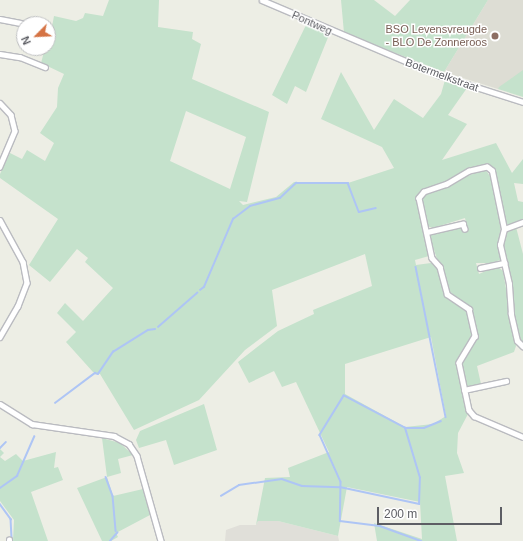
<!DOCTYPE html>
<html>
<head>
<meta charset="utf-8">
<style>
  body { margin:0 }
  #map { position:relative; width:523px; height:541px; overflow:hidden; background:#edeee5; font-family:Helvetica,sans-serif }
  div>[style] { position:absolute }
  .industrial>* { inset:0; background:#e0dfd9 }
  .education>* { inset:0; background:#ddddd4 }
  .green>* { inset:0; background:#c5e2cc }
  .stream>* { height:1.5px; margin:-0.75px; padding:0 0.75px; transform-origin:0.75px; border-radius:0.75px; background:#aec5f5 }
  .roads { filter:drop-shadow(1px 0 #babbc0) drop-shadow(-1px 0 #babbc0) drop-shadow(0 1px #babbc0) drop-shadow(0 -1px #babbc0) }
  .minor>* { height:4.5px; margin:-2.25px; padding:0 2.25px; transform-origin:2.25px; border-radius:2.25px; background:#fff }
  .dots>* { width:11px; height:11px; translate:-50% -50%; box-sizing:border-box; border:2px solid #fff; border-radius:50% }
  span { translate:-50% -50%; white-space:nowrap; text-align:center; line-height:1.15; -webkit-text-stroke:3px #fff; paint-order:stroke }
  .street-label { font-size:11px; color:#5d5e64 }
  .education-label { font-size:11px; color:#785e54 }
  .right { translate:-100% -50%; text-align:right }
  .north { position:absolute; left:16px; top:16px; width:40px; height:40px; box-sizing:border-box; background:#fff; border:1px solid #bebfc1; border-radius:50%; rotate:246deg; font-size:11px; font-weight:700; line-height:16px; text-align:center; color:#5d5e64 }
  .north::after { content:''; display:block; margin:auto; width:14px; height:18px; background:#d57344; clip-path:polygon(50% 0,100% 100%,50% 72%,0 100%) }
  .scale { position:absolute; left:377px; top:507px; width:125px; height:18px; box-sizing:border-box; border:2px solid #5d5e64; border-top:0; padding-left:5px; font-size:12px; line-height:14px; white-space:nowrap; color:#5d5e64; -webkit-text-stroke:3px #fff; paint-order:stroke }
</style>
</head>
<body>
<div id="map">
  <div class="industrial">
    <i style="clip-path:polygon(258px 521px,278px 521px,338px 536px,339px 541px,225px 541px,226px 530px,240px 525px,256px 525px)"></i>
  </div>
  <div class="education">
    <i style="clip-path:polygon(488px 0,523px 0,523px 72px,498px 89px,444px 72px)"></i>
  </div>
  <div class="green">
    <i style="clip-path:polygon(evenodd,109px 0,159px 0,158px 27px,193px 32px,192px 39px,201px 44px,192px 79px,269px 112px,247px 202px,239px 201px,243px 205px,276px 197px,294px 182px,348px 183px,394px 168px,382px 147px,321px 119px,341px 72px,374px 130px,394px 99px,423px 118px,441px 94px,445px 80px,467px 88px,448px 115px,467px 124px,442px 160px,496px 143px,512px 173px,523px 159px,523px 184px,514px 183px,518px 201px,523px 202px,523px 220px,509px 225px,504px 222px,490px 167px,483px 165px,418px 195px,429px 256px,415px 260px,416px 265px,431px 263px,439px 268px,443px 288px,466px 309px,472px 336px,456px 364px,468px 414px,458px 433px,457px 453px,464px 473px,445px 476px,457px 541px,377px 541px,374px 523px,422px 539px,420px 502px,347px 487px,338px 536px,278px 521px,258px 521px,256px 525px,265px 478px,290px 477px,288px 468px,329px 452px,296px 382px,282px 387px,274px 371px,249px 383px,238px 362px,278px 331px,314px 314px,313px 310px,372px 286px,365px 254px,272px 290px,277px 326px,245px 350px,199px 400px,134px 430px,100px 374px,93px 372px,66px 342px,76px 332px,57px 313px,65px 303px,83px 321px,113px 288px,85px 262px,88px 258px,77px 249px,50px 282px,29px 265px,58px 219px,0 178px,0 174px,10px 153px,22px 159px,27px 150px,45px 161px,54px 143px,40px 133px,57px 107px,58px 88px,64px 74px,41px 63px,45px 48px,48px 48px,54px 16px,76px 21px,83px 18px,85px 13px,103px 16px,109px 0,186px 111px,246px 137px,230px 189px,170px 161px,186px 111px,109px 0,431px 337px,446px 416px,433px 424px,405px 427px,345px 394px,345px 364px,431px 337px)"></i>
    <i style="clip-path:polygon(341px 0,374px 0,395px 16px,410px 0,488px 0,444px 72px,344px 33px)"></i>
    <i style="clip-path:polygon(306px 25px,329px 35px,306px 92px,295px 86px,287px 104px,272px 95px)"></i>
    <i style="clip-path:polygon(523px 70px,523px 97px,498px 89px,499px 87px)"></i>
    <i style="clip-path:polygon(485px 169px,492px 179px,500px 220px,501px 255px,500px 260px,491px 263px,476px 263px,479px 274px,497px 266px,503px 271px,516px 346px,514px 352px,477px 366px,481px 384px,469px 387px,465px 384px,460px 365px,474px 342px,471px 310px,447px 289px,430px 238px,432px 233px,461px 227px,468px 232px,465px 218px,433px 228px,427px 226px,421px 199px,426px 193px)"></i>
    <i style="clip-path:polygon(516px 227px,523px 254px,523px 344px,518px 337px,513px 315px,514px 300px,502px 236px)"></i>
    <i style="clip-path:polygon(204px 404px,217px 450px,174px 465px,166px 440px,139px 448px,136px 440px,140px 431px)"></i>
    <i style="clip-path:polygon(102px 438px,120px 443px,133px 455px,118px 459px,121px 473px,107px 477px,113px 496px,143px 489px,150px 515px,116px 533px,118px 537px,111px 541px,102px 541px,77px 488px,107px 477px)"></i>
    <i style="clip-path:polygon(0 449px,4px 453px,0 457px,5px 461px,16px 454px,23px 461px,56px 452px,54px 468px,58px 467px,63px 480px,31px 492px,48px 541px,13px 541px,14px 520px,0 501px)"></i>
  </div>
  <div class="stream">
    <i style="left:416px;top:267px;width:153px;rotate:78.7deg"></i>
    <i style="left:200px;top:290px;width:5px;rotate:-37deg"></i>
    <i style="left:204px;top:287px;width:74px;rotate:-66.9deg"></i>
    <i style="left:233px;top:219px;width:21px;rotate:-37deg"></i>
    <i style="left:250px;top:206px;width:31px;rotate:-15deg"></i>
    <i style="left:280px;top:198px;width:22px;rotate:-43deg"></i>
    <i style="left:296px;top:183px;width:52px"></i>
    <i style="left:348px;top:183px;width:31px;rotate:69deg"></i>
    <i style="left:359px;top:212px;width:17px;rotate:-13deg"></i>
    <i style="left:158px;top:327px;width:52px;rotate:-41.1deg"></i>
    <i style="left:55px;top:403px;width:50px;rotate:-36.9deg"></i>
    <i style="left:95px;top:373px;width:3px;rotate:18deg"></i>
    <i style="left:98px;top:374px;width:27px;rotate:-56deg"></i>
    <i style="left:113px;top:352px;width:41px;rotate:-32.2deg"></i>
    <i style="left:148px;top:330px;width:7px;rotate:-8deg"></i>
    <i style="left:405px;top:428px;width:69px;rotate:-152.3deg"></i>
    <i style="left:344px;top:396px;width:46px;rotate:121.6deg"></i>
    <i style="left:320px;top:435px;width:51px;rotate:65.9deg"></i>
    <i style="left:341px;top:482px;width:39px;rotate:91deg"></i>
    <i style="left:340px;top:521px;width:40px;rotate:7.1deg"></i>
    <i style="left:380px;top:526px;width:44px;rotate:20.1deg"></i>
    <i style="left:0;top:448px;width:8px;rotate:-45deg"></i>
    <i style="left:106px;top:477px;width:20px;rotate:70deg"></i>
    <i style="left:113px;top:496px;width:35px;rotate:85deg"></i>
    <i style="left:0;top:488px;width:21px;rotate:-35deg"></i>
    <i style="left:17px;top:476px;width:43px;rotate:-66.4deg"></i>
    <i style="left:221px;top:496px;width:21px;rotate:-31deg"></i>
    <i style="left:239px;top:485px;width:43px;rotate:-7.9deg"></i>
    <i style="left:282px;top:479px;width:21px;rotate:19deg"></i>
    <i style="left:302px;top:486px;width:38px;rotate:2deg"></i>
    <i style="left:340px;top:487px;width:81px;rotate:12.1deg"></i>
    <i style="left:419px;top:504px;width:26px;rotate:-88deg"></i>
    <i style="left:420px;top:478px;width:52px;rotate:-106.7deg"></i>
    <i style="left:405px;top:428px;width:19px"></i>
    <i style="left:424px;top:428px;width:18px;rotate:-22deg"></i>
    <i style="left:0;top:504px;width:19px;rotate:54deg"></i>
    <i style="left:11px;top:519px;width:22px;rotate:87deg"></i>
    <i style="left:110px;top:541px;width:11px;rotate:-49deg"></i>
  </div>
  <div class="roads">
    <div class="minor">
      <i style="left:262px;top:0;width:192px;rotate:23deg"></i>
      <i style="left:439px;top:75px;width:88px;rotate:17.8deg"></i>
      <i style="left:0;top:19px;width:26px;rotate:11deg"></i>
      <i style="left:0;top:54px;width:20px;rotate:9deg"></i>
      <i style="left:20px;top:57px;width:27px;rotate:22deg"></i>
      <i style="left:0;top:103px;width:16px;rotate:47deg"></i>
      <i style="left:11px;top:115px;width:16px;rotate:76deg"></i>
      <i style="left:15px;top:131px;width:39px;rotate:113deg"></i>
      <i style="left:0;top:220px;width:48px;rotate:61.3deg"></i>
      <i style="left:23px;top:262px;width:21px;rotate:79deg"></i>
      <i style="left:27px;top:283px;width:25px;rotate:111deg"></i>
      <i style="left:18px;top:306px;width:36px;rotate:120deg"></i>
      <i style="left:504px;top:229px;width:20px;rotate:-20deg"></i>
      <i style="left:427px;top:232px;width:37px;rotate:-13deg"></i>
      <i style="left:463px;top:224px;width:5px;rotate:68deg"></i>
      <i style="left:480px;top:268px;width:25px;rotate:-12deg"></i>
      <i style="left:523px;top:347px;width:8px;rotate:-135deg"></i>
      <i style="left:517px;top:341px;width:28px;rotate:-103deg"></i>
      <i style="left:511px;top:314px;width:30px;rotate:-94deg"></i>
      <i style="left:509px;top:284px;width:40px;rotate:-103deg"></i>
      <i style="left:500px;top:245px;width:16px;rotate:-76deg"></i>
      <i style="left:504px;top:229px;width:59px;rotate:-101.7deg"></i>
      <i style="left:492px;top:171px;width:6px;rotate:-141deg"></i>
      <i style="left:487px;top:167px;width:18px;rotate:167deg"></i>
      <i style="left:469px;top:171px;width:26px;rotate:149deg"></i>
      <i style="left:447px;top:184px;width:24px;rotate:161deg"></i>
      <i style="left:424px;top:192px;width:8px;rotate:130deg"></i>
      <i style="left:419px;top:198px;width:61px;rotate:77.8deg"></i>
      <i style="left:432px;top:258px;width:12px;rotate:48deg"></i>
      <i style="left:440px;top:267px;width:28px;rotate:75deg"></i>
      <i style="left:447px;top:294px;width:27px;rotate:34deg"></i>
      <i style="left:469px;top:309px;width:28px;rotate:77deg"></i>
      <i style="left:475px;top:336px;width:31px;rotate:121deg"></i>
      <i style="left:459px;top:363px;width:48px;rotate:78deg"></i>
      <i style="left:469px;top:410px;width:8px;rotate:50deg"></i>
      <i style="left:474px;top:416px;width:53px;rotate:23.2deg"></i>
      <i style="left:464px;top:390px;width:43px;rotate:-12.1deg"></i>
      <i style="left:0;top:404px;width:38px;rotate:32deg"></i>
      <i style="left:32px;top:424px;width:83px;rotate:8.3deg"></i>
      <i style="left:114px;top:436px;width:17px;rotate:28deg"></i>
      <i style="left:129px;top:444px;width:14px;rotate:56deg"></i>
      <i style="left:137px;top:456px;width:88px;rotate:74.2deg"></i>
      <i style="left:9px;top:541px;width:1px;rotate:-90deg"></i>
    </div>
  </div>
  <div class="dots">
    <i style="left:495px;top:36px;background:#8d6e63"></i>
  </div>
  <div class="street-label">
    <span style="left:312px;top:23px;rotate:24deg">Pontweg</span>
    <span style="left:442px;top:75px;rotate:20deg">Botermelkstraat</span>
  </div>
  <div class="education-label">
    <span class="right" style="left:487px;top:36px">BSO Levensvreugde<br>- BLO De Zonneroos</span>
  </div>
  <div class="north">N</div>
  <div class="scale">200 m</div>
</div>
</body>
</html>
